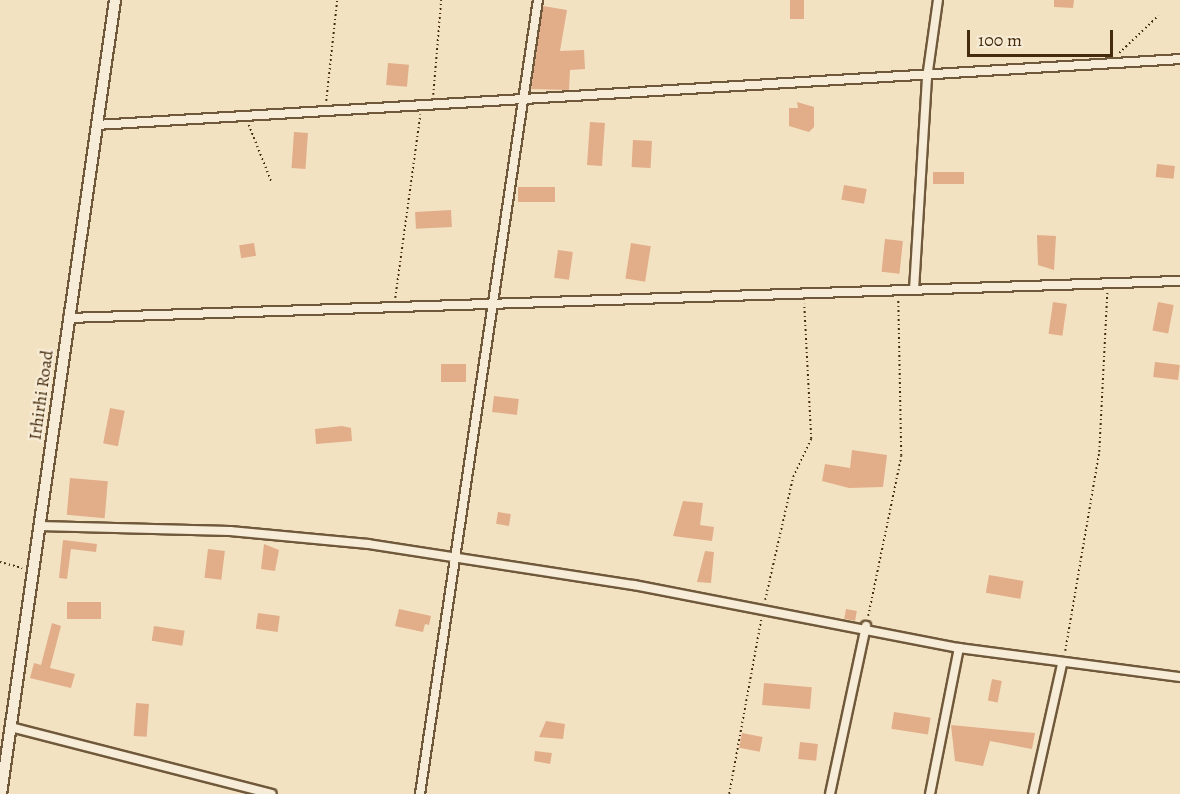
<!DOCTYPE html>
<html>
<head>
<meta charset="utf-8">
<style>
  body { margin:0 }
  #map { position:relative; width:1180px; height:794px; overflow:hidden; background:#f3e2c2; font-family:Alegreya,serif }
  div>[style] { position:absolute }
  .building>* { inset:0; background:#e2ad89; transform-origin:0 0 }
  .path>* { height:1.5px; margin-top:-0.75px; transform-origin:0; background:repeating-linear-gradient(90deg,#452b0d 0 1.5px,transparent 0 4.5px) }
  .roads { filter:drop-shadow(2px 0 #70593a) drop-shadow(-2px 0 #70593a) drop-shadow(0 2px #70593a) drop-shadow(0 -2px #70593a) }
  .minor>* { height:8px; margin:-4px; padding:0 4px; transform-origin:4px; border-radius:4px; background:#f7ecd7 }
  .tertiary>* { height:10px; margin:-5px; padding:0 5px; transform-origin:5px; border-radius:5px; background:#f7ecd7 }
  span { translate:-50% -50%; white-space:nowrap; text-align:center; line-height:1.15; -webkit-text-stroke:4.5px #f7ecd7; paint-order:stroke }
  .street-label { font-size:18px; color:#452b0d }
  .scale { position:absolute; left:967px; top:30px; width:146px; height:27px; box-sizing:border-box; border:3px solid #452b0d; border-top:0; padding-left:8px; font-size:18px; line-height:21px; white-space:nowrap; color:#452b0d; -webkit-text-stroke:4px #f7ecd7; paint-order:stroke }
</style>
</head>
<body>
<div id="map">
  <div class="building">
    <i style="left:790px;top:0;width:14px;height:19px"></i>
    <i style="clip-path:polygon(1054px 0,1074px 0,1073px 8px,1054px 7px)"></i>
    <i style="clip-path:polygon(543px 6px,567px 10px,560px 51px,584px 50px,585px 69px,570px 70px,569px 90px,531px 89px)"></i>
    <i style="left:388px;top:63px;width:21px;height:22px;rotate:5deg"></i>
    <i style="clip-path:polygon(797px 102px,814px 107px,814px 127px,809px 132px,789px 126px,789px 108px,798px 108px)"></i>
    <i style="left:590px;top:122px;width:15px;height:43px;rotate:4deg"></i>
    <i style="left:294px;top:132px;width:14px;height:36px;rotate:4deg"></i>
    <i style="left:633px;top:140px;width:19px;height:27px;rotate:3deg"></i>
    <i style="left:1157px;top:164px;width:18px;height:13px;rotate:6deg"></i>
    <i style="left:964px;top:172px;width:12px;height:31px;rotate:90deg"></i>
    <i style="left:844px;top:185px;width:23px;height:15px;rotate:10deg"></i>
    <i style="left:518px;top:187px;width:37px;height:15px"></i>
    <i style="left:451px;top:210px;width:17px;height:36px;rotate:87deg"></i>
    <i style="clip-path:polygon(1037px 235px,1056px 236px,1054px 270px,1038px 265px)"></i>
    <i style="left:885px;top:239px;width:18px;height:33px;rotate:6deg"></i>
    <i style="left:254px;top:243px;width:13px;height:15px;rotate:81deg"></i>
    <i style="left:631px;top:243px;width:20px;height:36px;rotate:9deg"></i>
    <i style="left:558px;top:250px;width:15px;height:28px;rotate:8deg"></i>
    <i style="left:1053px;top:302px;width:14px;height:32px;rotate:8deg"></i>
    <i style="left:1158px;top:302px;width:16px;height:29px;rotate:11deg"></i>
    <i style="left:1155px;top:362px;width:25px;height:15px;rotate:7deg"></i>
    <i style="left:441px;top:364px;width:25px;height:18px"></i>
    <i style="left:494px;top:396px;width:25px;height:16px;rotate:7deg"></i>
    <i style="left:110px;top:408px;width:15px;height:36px;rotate:11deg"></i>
    <i style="clip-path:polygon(342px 426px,351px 428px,352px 441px,316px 444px,315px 429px)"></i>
    <i style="clip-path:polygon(852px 450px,887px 455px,883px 487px,849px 488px,822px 481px,825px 464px,850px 468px)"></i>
    <i style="left:70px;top:478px;width:38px;height:37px;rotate:5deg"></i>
    <i style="clip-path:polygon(683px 501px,703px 503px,700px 525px,714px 527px,712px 541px,673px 536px)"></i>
    <i style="left:498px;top:512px;width:13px;height:12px;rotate:9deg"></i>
    <i style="clip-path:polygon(63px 540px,97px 544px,96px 552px,71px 549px,67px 579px,59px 578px)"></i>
    <i style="clip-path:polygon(264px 544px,279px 550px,275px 571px,261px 569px)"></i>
    <i style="left:208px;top:549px;width:17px;height:29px;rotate:7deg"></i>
    <i style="clip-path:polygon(705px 551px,714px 552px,711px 583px,697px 582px)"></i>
    <i style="left:989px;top:575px;width:35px;height:18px;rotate:10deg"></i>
    <i style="left:67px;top:602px;width:34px;height:17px"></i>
    <i style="clip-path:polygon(399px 609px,431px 616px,429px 625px,425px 624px,423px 632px,395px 626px)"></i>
    <i style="left:846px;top:609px;width:11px;height:10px;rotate:10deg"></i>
    <i style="left:258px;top:613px;width:22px;height:16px;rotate:8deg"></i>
    <i style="clip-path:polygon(52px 623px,61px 626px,50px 668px,75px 674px,71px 688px,30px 678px,34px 663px,41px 665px)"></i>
    <i style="left:154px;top:626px;width:31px;height:15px;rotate:9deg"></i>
    <i style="left:992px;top:679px;width:10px;height:22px;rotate:11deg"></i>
    <i style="left:764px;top:683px;width:48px;height:22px;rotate:5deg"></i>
    <i style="left:136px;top:703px;width:13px;height:33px;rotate:4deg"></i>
    <i style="left:894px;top:712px;width:37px;height:17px;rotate:9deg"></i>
    <i style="clip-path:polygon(546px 721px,565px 724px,563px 739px,539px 737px)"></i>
    <i style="clip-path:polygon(951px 725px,1035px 733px,1032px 749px,990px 741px,983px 766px,955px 761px)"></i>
    <i style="left:742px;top:733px;width:21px;height:15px;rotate:11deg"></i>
    <i style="left:800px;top:742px;width:18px;height:17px;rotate:6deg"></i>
    <i style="clip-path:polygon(535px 751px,552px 753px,550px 764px,534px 761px)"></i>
  </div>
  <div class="path">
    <i style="left:1119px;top:53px;width:54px;rotate:-43.5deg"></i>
    <i style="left:433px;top:95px;width:95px;rotate:-85.2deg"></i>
    <i style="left:326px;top:101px;width:102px;rotate:-83.8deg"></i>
    <i style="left:249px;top:125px;width:62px;rotate:68.4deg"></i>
    <i style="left:395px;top:298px;width:185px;rotate:-82.2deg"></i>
    <i style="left:0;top:562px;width:23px;rotate:15deg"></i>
    <i style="left:765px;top:600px;width:126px;rotate:-77.2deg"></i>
    <i style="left:793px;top:477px;width:42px;rotate:-64.7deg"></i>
    <i style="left:811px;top:439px;width:135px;rotate:-93deg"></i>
    <i style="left:868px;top:616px;width:163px;rotate:-78.3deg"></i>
    <i style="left:901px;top:456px;width:155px;rotate:-91.1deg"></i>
    <i style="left:1065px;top:651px;width:202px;rotate:-80.3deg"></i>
    <i style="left:1099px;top:452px;width:159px;rotate:-87.1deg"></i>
    <i style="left:729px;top:794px;width:177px;rotate:-79.6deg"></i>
  </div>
  <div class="roads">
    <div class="minor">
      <i style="left:96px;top:125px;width:1086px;rotate:-3.48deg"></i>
      <i style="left:914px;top:290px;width:212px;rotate:-86.5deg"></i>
      <i style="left:927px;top:78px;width:79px;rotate:-82deg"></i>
      <i style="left:68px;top:318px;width:1113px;rotate:-1.91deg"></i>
      <i style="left:39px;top:526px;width:191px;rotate:1.5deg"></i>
      <i style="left:230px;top:531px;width:139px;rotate:5.4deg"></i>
      <i style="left:368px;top:544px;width:269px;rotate:8.8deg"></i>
      <i style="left:634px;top:585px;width:331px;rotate:11deg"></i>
      <i style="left:959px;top:648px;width:223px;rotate:7.5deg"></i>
      <i style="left:11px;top:727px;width:269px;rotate:14.4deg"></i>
      <i style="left:420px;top:794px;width:803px;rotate:-81.55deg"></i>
      <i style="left:830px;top:794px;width:172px;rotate:-77.9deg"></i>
      <i style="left:930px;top:794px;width:149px;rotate:-78.8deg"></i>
      <i style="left:1033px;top:794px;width:133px;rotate:-77.4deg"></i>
    </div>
    <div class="tertiary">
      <i style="left:1px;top:794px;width:802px;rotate:-81.83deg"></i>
    </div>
  </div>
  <div class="street-label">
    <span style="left:41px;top:395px;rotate:-82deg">Irhirhi Road</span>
  </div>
  <div class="scale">100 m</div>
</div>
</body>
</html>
